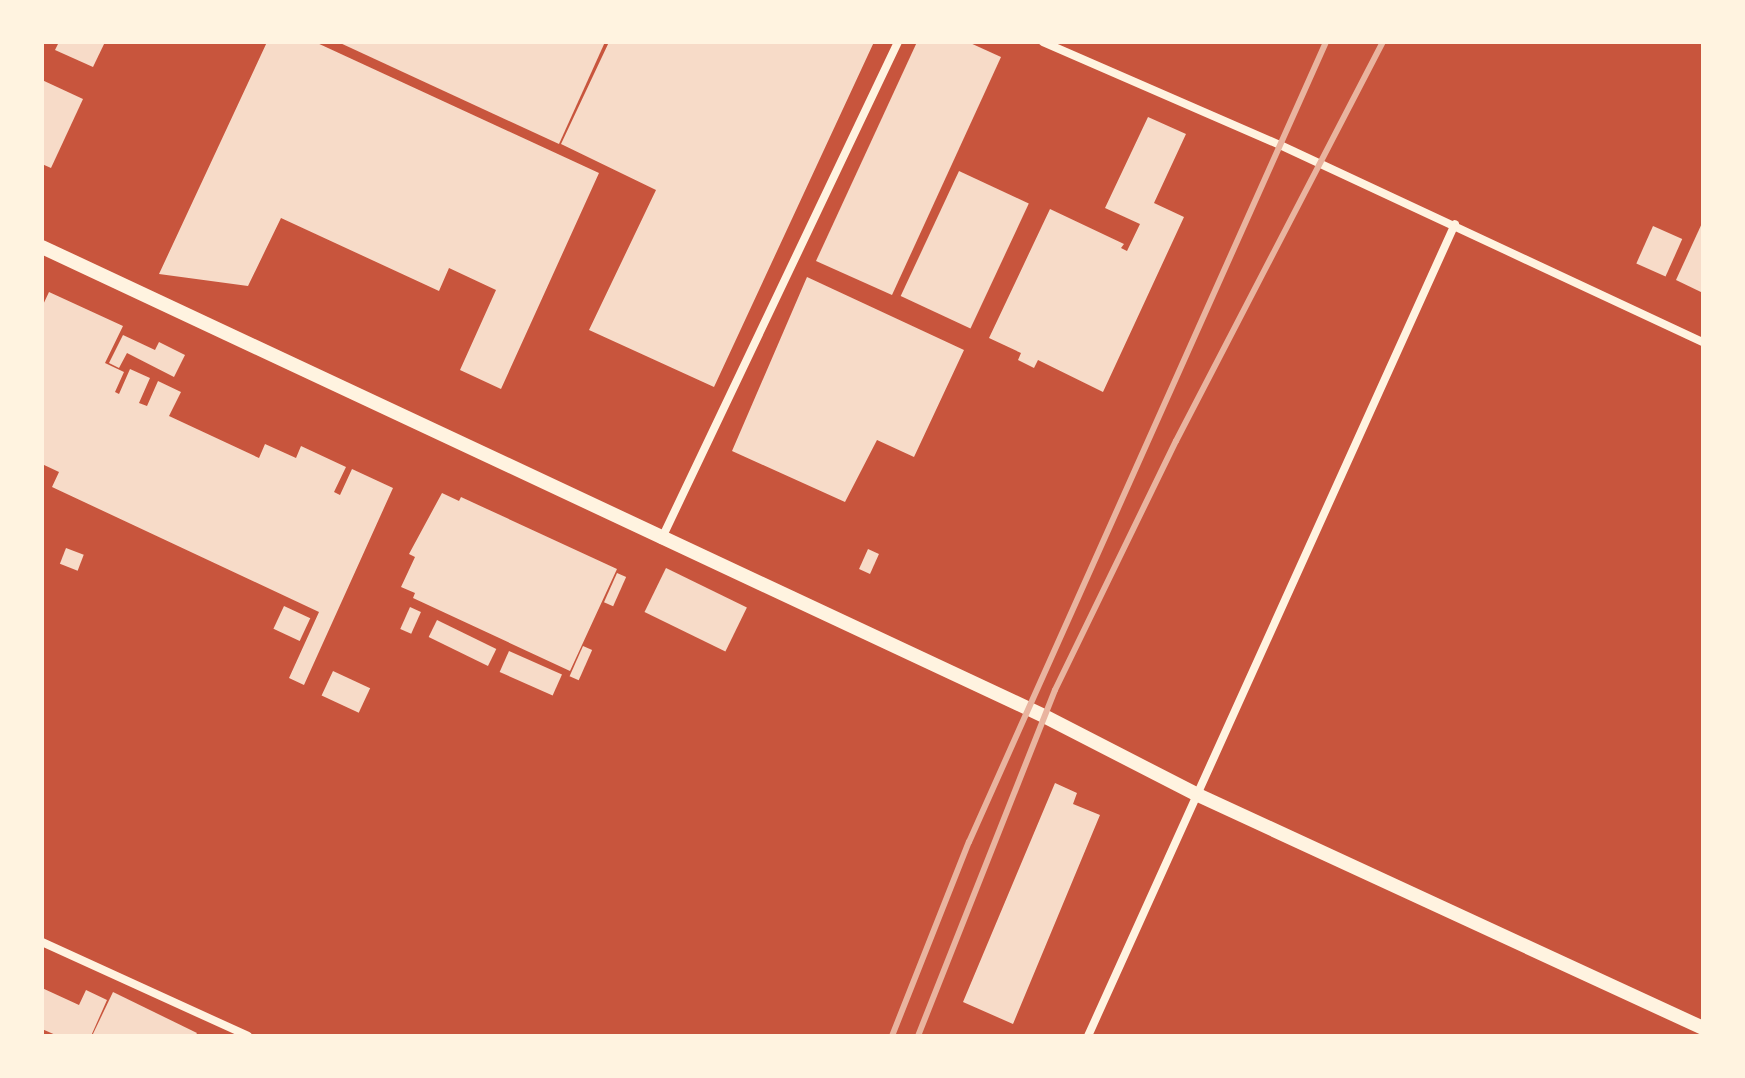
<!DOCTYPE html>
<html>
<head>
<meta charset="utf-8">
<style>
  body { margin:0 }
  #map { position:relative; width:1745px; height:1078px; overflow:hidden; background:#c8553d; font-family:"PT Serif",serif }
  div>[style] { position:absolute }
  .building>* { inset:0; background:#f7dbc8; transform-origin:0 0 }
  .minor>* { height:8px; margin:-4px; padding:0 4px; transform-origin:4px; border-radius:4px; background:#fff3e0 }
  .tertiary>* { height:14px; margin:-7px; padding:0 7px; transform-origin:7px; border-radius:7px; background:#fff3e0 }
  .rail>* { height:6px; margin:-3px; padding:0 3px; transform-origin:3px; border-radius:3px; background:#e9b49f }
  span { translate:-50% -50%; white-space:nowrap; text-align:center; line-height:1.15; -webkit-text-stroke:7px #fff3e0; paint-order:stroke }
  .frame { position:absolute; inset:0; border:44px solid #fff3e0; pointer-events:none }
</style>
</head>
<body>
<div id="map">
  <div class="building">
    <i style="clip-path:polygon(59px 42px,105px 42px,93px 67px,55px 50px)"></i>
    <i style="clip-path:polygon(267px 42px,315px 42px,599px 173px,501px 389px,460px 370px,496px 290px,449px 268px,439px 291px,281px 218px,248px 286px,159px 274px)"></i>
    <i style="clip-path:polygon(338px 42px,605px 42px,559px 144px)"></i>
    <i style="clip-path:polygon(609px 42px,874px 42px,714px 387px,589px 330px,656px 190px,561px 144px)"></i>
    <i style="clip-path:polygon(917px 42px,968px 42px,1001px 57px,892px 295px,816px 261px)"></i>
    <i style="clip-path:polygon(42px 80px,83px 99px,51px 168px,42px 164px)"></i>
    <i style="clip-path:polygon(1148px 117px,1186px 134px,1154px 203px,1184px 217px,1103px 392px,1038px 360px,1034px 368px,1018px 360px,1021px 353px,989px 338px,1050px 209px,1124px 244px,1121px 248px,1127px 251px,1140px 224px,1105px 208px)"></i>
    <i style="left:959px;top:171px;width:77px;height:138px;rotate:25deg"></i>
    <i style="clip-path:polygon(1703px 221px,1703px 293px,1676px 280px)"></i>
    <i style="left:1653px;top:226px;width:32px;height:41px;rotate:24deg"></i>
    <i style="clip-path:polygon(807px 277px,964px 350px,914px 457px,877px 440px,845px 502px,732px 451px)"></i>
    <i style="clip-path:polygon(49px 292px,123px 326px,105px 363px,124px 372px,115px 392px,119px 394px,130px 369px,150px 378px,139px 403px,147px 406px,158px 381px,181px 392px,169px 416px,259px 458px,265px 444px,296px 458px,301px 446px,346px 467px,334px 492px,340px 495px,352px 469px,393px 488px,304px 685px,289px 678px,319px 612px,52px 487px,59px 472px,42px 464px,42px 307px)"></i>
    <i style="clip-path:polygon(123px 335px,155px 350px,159px 342px,185px 355px,174px 377px,127px 353px,119px 368px,109px 363px)"></i>
    <i style="clip-path:polygon(442px 493px,459px 501px,461px 497px,617px 569px,570px 671px,413px 598px,415px 593px,401px 587px,415px 557px,409px 554px)"></i>
    <i style="left:66px;top:548px;width:19px;height:17px;rotate:21deg"></i>
    <i style="left:868px;top:549px;width:12px;height:22px;rotate:24deg"></i>
    <i style="left:666px;top:568px;width:90px;height:49px;rotate:26deg"></i>
    <i style="left:617px;top:573px;width:10px;height:32px;rotate:24deg"></i>
    <i style="left:284px;top:606px;width:29px;height:25px;rotate:25deg"></i>
    <i style="left:410px;top:607px;width:12px;height:24px;rotate:24deg"></i>
    <i style="left:437px;top:620px;width:66px;height:19px;rotate:26deg"></i>
    <i style="left:583px;top:646px;width:10px;height:33px;rotate:24deg"></i>
    <i style="left:509px;top:651px;width:58px;height:23px;rotate:24deg"></i>
    <i style="left:333px;top:671px;width:41px;height:27px;rotate:25deg"></i>
    <i style="clip-path:polygon(1055px 783px,1077px 793px,1073px 804px,1100px 815px,1013px 1024px,963px 1002px)"></i>
    <i style="clip-path:polygon(42px 988px,79px 1005px,86px 990px,107px 1000px,91px 1036px,58px 1036px,42px 1029px)"></i>
    <i style="clip-path:polygon(113px 992px,197px 1033px,195px 1036px,92px 1036px)"></i>
  </div>
  <div class="minor">
    <i style="left:1043px;top:42px;width:258px;rotate:23.5deg"></i>
    <i style="left:1280px;top:145px;width:467px;rotate:25deg"></i>
    <i style="left:661px;top:540px;width:552px;rotate:-64.55deg"></i>
    <i style="left:42px;top:942px;width:226px;rotate:24.5deg"></i>
    <i style="left:1088px;top:1036px;width:891px;rotate:-65.68deg"></i>
  </div>
  <div class="tertiary">
    <i style="left:42px;top:247px;width:1106px;rotate:25.08deg"></i>
    <i style="left:1044px;top:716px;width:173px;rotate:27.2deg"></i>
    <i style="left:1198px;top:795px;width:556px;rotate:24.77deg"></i>
  </div>
  <div class="rail">
    <i style="left:892px;top:1036px;width:209px;rotate:-68.4deg"></i>
    <i style="left:969px;top:842px;width:876px;rotate:-65.95deg"></i>
    <i style="left:918px;top:1036px;width:372px;rotate:-68.4deg"></i>
    <i style="left:1055px;top:690px;width:277px;rotate:-64.1deg"></i>
    <i style="left:1176px;top:441px;width:449px;rotate:-62.6deg"></i>
  </div>
  <div class="frame"></div>
</div>
</body>
</html>
